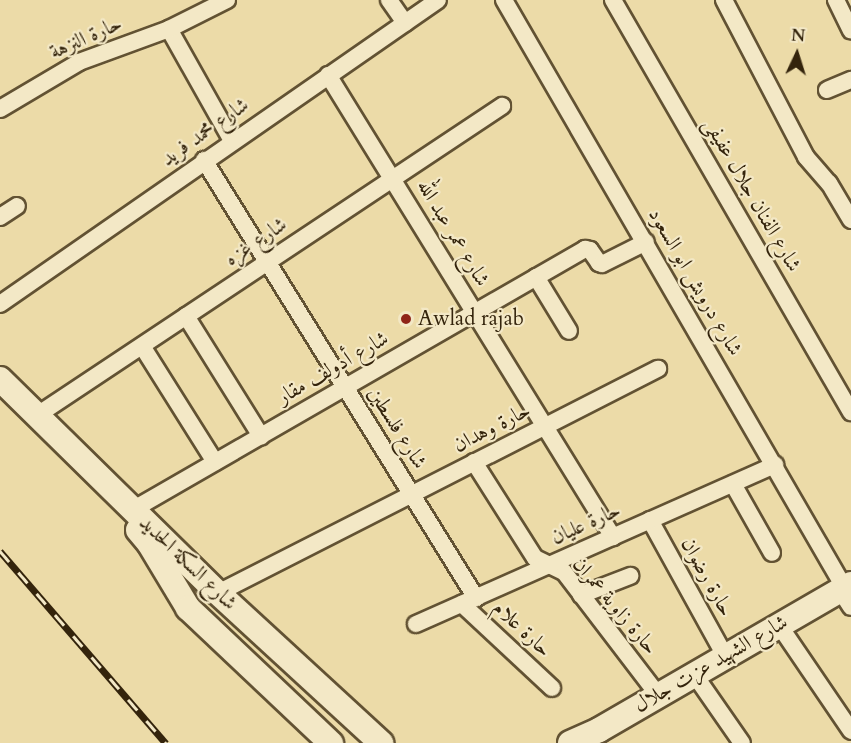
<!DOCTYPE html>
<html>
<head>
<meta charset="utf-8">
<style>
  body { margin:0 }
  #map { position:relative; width:851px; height:743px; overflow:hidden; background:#ecdba8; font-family:Cardo,Amiri,serif }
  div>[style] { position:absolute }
  .roads { filter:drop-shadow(2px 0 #625233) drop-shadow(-2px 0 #625233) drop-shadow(0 2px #625233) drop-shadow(0 -2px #625233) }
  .street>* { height:16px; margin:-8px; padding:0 8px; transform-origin:8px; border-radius:8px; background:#f3e8c6 }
  .secondary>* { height:24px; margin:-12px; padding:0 12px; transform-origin:12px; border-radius:12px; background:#f3e8c6 }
  .rail>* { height:7px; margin-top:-3.5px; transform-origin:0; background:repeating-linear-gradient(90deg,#f3e8c6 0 14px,#34240c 0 28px); box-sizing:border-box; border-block:2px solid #34240c }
  .dots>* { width:16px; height:16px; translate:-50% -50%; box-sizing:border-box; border:3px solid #f3e8c6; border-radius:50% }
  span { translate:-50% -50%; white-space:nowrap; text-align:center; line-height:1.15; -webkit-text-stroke:4.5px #f3e8c6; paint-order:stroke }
  .street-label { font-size:21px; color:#34240c }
  .poi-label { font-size:21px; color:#34240c }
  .left { translate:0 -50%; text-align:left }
  .north { position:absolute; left:767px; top:24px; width:60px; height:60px; -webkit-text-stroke:4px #f3e8c6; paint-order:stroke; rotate:4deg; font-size:16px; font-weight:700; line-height:24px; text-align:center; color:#34240c }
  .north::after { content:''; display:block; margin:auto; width:21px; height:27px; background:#34240c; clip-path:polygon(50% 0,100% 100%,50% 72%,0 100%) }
</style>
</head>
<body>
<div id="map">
  <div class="roads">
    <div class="street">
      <i style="left:389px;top:0;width:28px;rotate:55deg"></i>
      <i style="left:504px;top:0;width:678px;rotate:59.92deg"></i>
      <i style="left:613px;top:0;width:476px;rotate:60deg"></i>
      <i style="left:724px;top:0;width:177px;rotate:62.4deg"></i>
      <i style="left:806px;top:157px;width:35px;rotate:49deg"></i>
      <i style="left:829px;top:183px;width:43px;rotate:59.3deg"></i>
      <i style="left:836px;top:0;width:34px;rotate:64deg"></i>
      <i style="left:169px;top:29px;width:129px;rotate:60.6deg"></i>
      <i style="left:328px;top:75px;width:543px;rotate:58.33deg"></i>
      <i style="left:827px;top:90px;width:26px;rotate:-23deg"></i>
      <i style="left:0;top:109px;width:92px;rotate:-30.7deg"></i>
      <i style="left:79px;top:62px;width:96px;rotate:-20.1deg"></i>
      <i style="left:169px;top:29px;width:65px;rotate:-26.6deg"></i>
      <i style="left:204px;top:160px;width:516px;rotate:58.16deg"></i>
      <i style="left:0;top:217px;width:20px;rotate:-33deg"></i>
      <i style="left:536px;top:277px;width:63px;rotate:58.6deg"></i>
      <i style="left:0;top:304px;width:533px;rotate:-34.76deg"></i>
      <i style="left:186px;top:316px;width:142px;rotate:58deg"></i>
      <i style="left:142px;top:346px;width:137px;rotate:57.8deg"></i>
      <i style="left:36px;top:416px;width:560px;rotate:-33.63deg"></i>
      <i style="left:474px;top:462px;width:114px;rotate:57.6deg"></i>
      <i style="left:535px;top:558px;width:32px;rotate:26deg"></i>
      <i style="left:564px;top:572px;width:155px;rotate:52.6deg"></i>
      <i style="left:733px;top:484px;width:79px;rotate:60.5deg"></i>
      <i style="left:134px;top:509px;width:521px;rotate:-29.96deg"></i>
      <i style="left:585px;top:249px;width:5px;rotate:11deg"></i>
      <i style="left:590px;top:250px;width:16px;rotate:55deg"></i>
      <i style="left:599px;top:263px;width:3px;rotate:18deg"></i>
      <i style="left:602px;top:264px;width:49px;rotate:-26.6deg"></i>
      <i style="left:650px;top:520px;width:155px;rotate:61.1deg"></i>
      <i style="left:840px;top:590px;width:20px;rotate:57deg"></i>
      <i style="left:218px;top:593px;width:494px;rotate:-27deg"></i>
      <i style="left:581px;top:595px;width:53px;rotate:-21.2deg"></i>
      <i style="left:462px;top:604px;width:123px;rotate:43deg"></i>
      <i style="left:416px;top:624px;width:393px;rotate:-23.9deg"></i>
      <i style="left:779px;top:625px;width:128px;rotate:55.8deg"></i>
      <i style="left:694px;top:674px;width:84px;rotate:55.2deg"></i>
    </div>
    <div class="secondary">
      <i style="left:0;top:379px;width:305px;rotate:44.5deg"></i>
      <i style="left:218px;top:593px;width:222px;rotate:42.6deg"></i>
      <i style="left:138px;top:530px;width:17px;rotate:50deg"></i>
      <i style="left:149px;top:543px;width:76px;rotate:59deg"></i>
      <i style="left:188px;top:608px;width:197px;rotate:43.4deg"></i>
      <i style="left:570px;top:743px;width:32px;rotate:-24deg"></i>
      <i style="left:599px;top:730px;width:291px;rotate:-30.1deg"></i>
    </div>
  </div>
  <div class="rail">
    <i style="left:0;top:551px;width:254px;rotate:49.2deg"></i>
  </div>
  <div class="dots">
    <i style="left:406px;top:319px;background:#8f2418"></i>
  </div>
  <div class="street-label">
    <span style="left:86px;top:38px;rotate:-24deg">حارة النزهة</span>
    <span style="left:205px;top:132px;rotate:-35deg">شارع محمد فريد</span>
    <span style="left:752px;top:195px;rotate:60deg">شارع الفنان جلال عفيفى</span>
    <span style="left:453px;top:233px;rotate:59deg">شارع عمر عبد الله</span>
    <span style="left:256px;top:242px;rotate:-34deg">شارع غزه</span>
    <span style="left:695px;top:282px;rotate:60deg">شارع درويش ابو السعود</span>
    <span style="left:333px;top:368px;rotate:-30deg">شارع أدولف مقار</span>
    <span style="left:397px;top:428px;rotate:58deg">شارع فلسطين</span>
    <span style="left:492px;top:428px;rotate:-27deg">حارة وهدان</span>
    <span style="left:586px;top:524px;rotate:-24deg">حارة عليان</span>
    <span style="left:188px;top:563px;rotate:44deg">شارع السكة الحديد</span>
    <span style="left:707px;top:577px;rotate:61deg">حارة رضوان</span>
    <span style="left:615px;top:606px;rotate:50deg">حارة زاوية عمران</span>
    <span style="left:522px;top:629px;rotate:43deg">حارة علام</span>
    <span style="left:711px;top:664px;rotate:-30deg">شارع الشهيد عزت جلال</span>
  </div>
  <div class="poi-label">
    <span class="left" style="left:418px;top:319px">Awlad rajab</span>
  </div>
  <div class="north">N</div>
</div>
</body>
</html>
